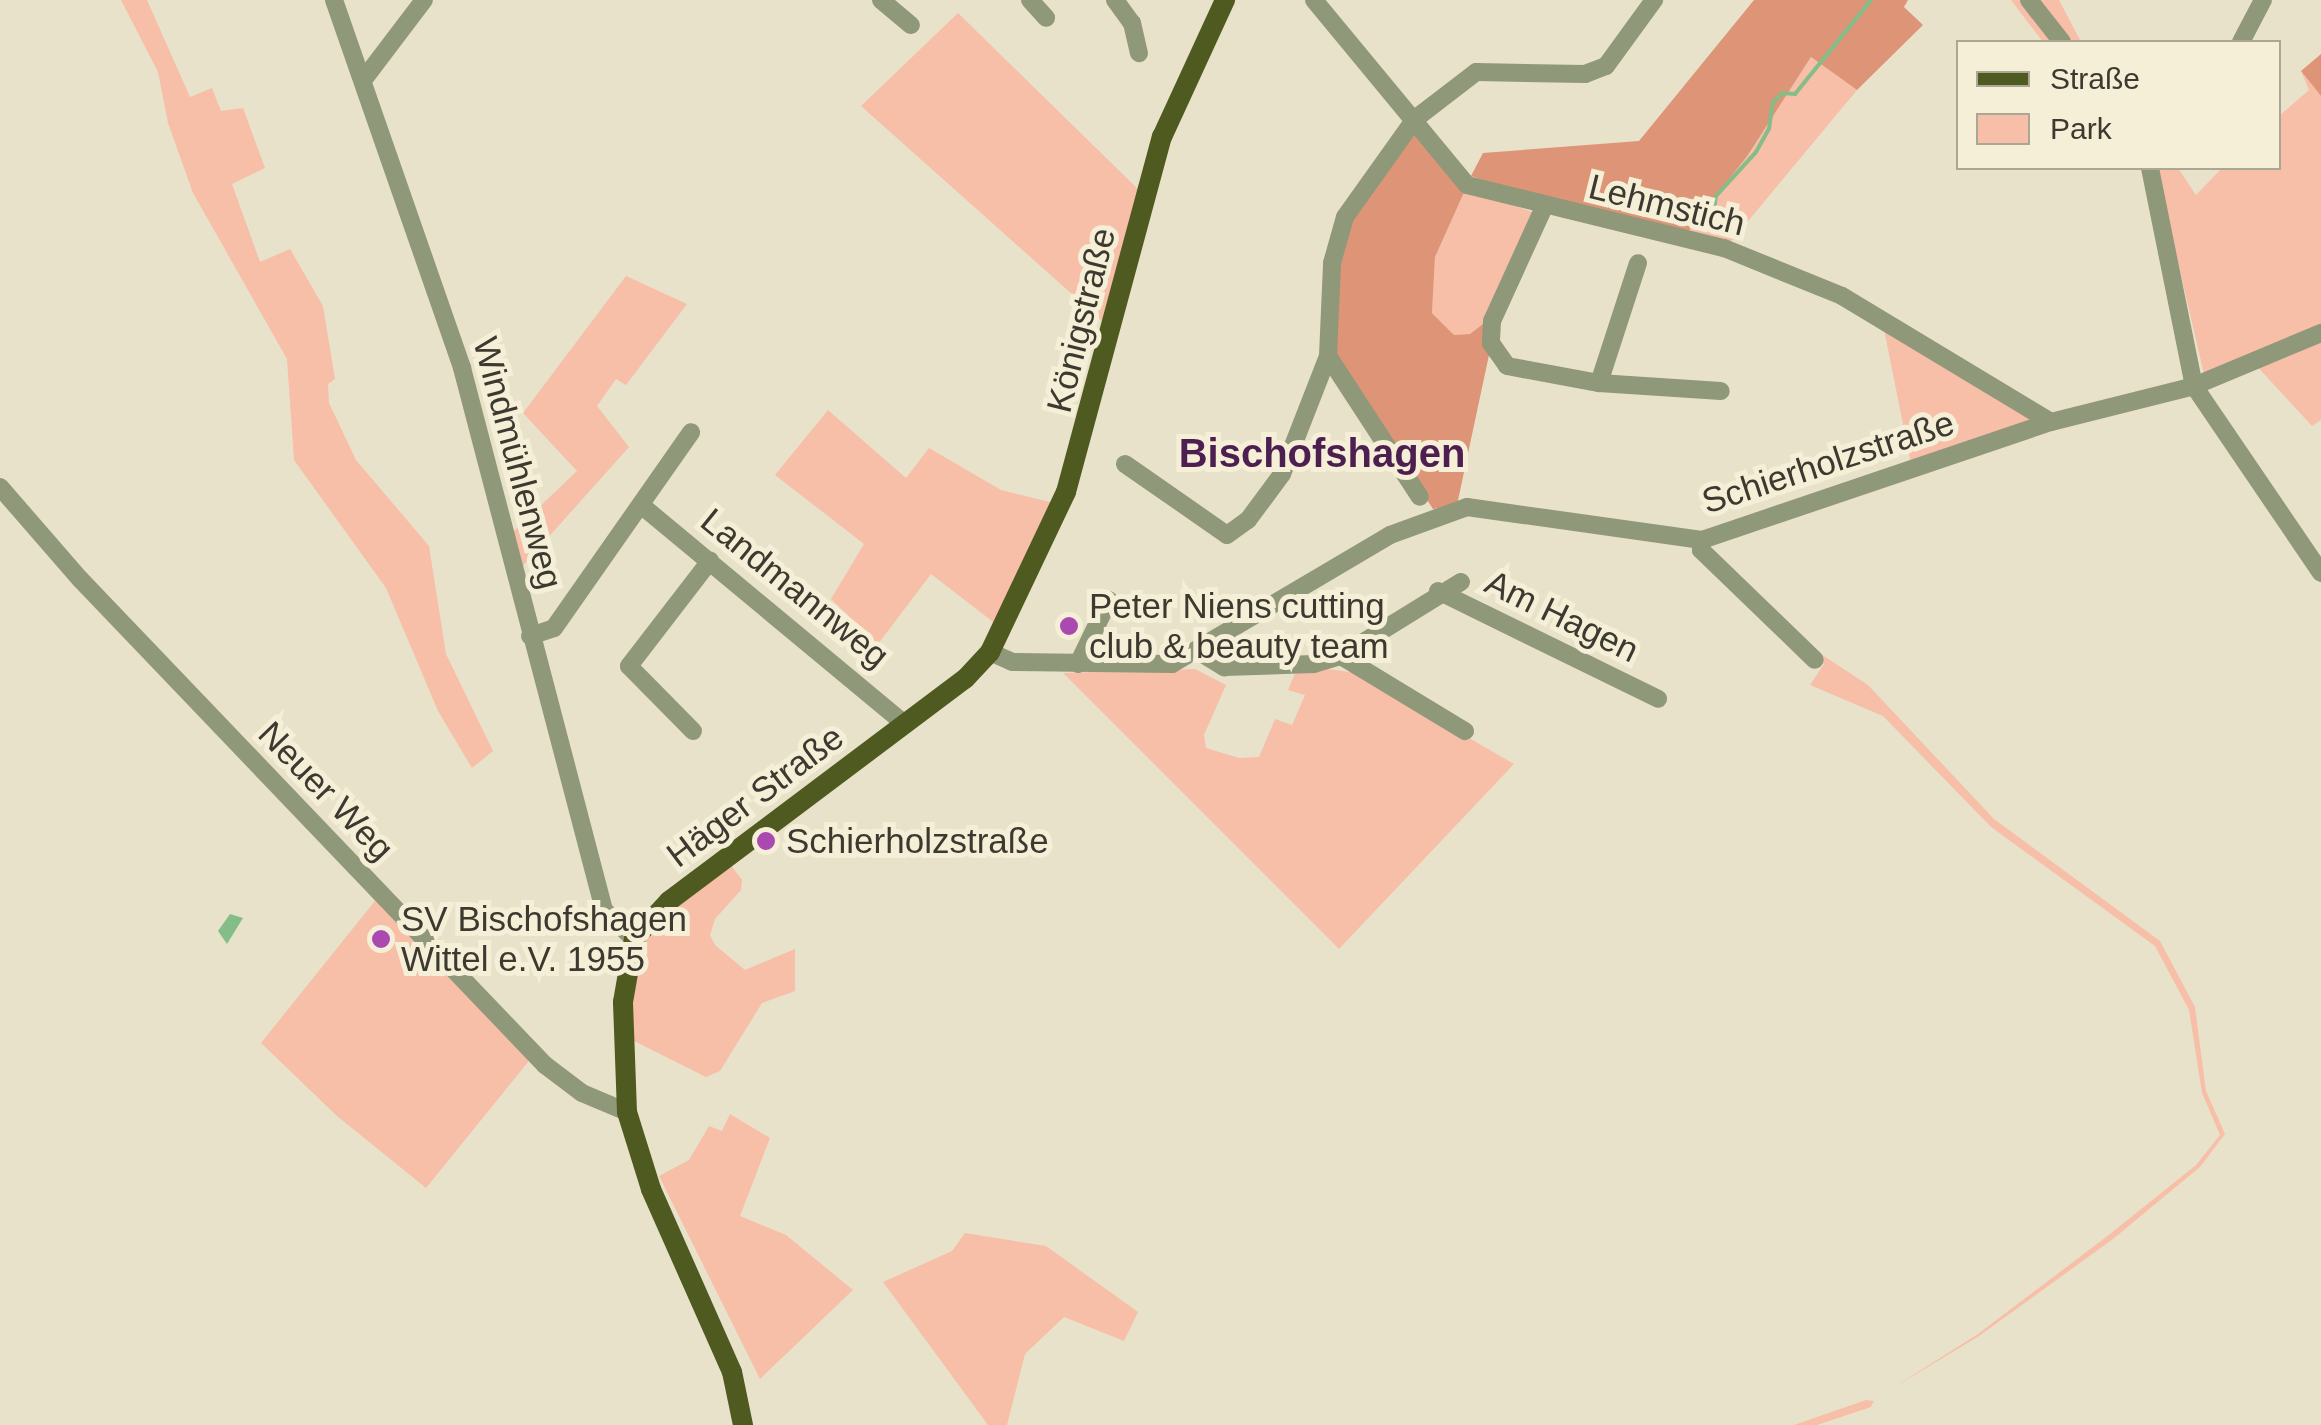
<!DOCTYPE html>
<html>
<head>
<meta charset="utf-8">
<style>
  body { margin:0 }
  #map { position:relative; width:2321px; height:1425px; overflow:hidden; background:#e9e2ca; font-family:Arial,sans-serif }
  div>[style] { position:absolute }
  .green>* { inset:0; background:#f7bea8 }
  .forest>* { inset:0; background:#dd9477 }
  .water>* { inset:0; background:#84bd87 }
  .stream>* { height:4px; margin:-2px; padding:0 2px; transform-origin:2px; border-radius:2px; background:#84bd87 }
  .minor>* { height:18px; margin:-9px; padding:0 9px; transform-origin:9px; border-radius:9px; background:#90987a }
  .major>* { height:20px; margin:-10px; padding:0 10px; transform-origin:10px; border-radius:10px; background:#4e5a1f }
  .dots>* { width:28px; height:28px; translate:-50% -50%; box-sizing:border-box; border:5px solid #f6efd7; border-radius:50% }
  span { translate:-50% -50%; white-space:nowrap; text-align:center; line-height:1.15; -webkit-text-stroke:10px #f6efd7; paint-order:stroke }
  .street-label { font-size:35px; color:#3c3930 }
  .poi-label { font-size:35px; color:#3c3930 }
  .left { translate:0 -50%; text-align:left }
  .quarter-label { font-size:40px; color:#4d1e50; font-weight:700 }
  .legend { position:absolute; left:1956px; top:40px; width:325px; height:130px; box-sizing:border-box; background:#f6efd7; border:2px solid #aca694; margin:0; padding:12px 18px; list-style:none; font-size:30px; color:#3c3930 }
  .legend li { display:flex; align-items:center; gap:20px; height:50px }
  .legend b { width:50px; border:2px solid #aca694 }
</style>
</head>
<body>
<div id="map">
  <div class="green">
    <i style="clip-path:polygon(121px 0,147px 0,190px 97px,212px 88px,221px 111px,243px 108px,265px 168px,232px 184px,260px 262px,290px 249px,323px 306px,335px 379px,328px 384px,329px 403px,356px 460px,429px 546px,446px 654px,493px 751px,472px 768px,438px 711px,386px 588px,294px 460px,287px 359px,193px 193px,168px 123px,158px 72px)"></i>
    <i style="clip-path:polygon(2011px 0,2059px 0,2081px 42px,2043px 42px)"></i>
    <i style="clip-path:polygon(958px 13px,1143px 194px,1110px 328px,861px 106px)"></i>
    <i style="clip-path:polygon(1811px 57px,1857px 90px,1729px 244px,1688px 232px,1748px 155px)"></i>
    <i style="clip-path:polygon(2301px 71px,2321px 96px,2321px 326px,2204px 374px,2156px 168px,2178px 168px,2196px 195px,2222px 168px,2278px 168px,2279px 116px,2309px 90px)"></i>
    <i style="clip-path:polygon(1466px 188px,1538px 214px,1488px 320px,1470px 334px,1454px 335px,1432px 313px,1435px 257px)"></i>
    <i style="clip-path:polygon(626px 276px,687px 304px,626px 385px,616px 379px,597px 406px,629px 447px,520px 569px,512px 533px,577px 471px,523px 413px)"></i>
    <i style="clip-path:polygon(1882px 319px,2033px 420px,1911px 464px)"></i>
    <i style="clip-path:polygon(2321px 336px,2321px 420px,2312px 426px,2255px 364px)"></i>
    <i style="clip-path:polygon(828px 410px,906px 478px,929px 448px,1001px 490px,1058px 504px,1001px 628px,931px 574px,878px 644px,831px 599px,864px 544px,775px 475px)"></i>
    <i style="clip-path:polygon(1804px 643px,1868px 685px,1994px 819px,2160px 941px,2195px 1007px,2206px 1091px,2225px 1134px,2200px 1167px,2113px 1239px,1979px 1336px,1888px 1391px,1978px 1334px,2110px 1234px,2196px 1165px,2220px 1135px,2202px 1093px,2189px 1010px,2155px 946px,1991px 827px,1883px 716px,1810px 685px,1824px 664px)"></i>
    <i style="clip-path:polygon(1320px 668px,1357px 673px,1514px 764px,1339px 949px,1063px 673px,1195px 669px,1226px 685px,1204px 735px,1206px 748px,1239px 758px,1259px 757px,1275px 719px,1292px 725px,1305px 695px,1288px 690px,1296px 671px)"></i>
    <i style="clip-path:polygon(730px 864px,742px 880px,741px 890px,715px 919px,710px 935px,715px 945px,745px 970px,795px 949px,795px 991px,762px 1003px,720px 1071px,706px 1077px,630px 1039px,629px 1005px,637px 950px,654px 925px)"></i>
    <i style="clip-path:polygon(378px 897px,532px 1057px,426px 1188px,337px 1116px,261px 1043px)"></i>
    <i style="clip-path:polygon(730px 1114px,770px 1138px,740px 1216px,786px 1235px,853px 1290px,760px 1379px,659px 1176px,689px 1160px,709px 1126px,722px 1131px)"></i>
    <i style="clip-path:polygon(965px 1233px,1046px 1246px,1138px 1312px,1124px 1341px,1064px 1317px,1025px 1354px,1007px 1425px,988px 1425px,883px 1282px,952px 1251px)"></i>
    <i style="clip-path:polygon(1866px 1400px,1874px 1401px,1871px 1407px,1817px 1425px,1794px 1425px)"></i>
  </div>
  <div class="forest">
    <i style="clip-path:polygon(1754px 0,1908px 0,1904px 7px,1923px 25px,1857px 90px,1811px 57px,1748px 155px,1688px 232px,1544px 202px,1471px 176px,1483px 153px,1639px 141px)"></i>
    <i style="clip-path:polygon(2321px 54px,2321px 96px,2301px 71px)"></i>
    <i style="clip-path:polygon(1413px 129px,1466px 188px,1435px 257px,1432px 313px,1454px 335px,1470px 334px,1488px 320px,1489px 355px,1457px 505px,1433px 509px,1331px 355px,1344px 226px)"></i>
  </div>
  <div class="water">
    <i style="clip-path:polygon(230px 914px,243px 918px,227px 944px,218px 931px)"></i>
  </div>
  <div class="stream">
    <i style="left:1712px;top:227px;width:31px;rotate:-83deg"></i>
    <i style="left:1716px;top:196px;width:59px;rotate:-47.7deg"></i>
    <i style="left:1756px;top:152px;width:26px;rotate:-61deg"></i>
    <i style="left:1769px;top:129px;width:27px;rotate:-82deg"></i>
    <i style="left:1773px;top:102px;width:13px;rotate:-42deg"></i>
    <i style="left:1783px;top:93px;width:12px;rotate:5deg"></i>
    <i style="left:1795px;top:94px;width:121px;rotate:-51deg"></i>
  </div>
  <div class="minor">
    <i style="left:334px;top:0;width:390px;rotate:70.8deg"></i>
    <i style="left:462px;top:368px;width:560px;rotate:75.32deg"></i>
    <i style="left:604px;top:910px;width:42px;rotate:44deg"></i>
    <i style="left:881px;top:0;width:39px;rotate:40deg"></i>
    <i style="left:1030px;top:0;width:24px;rotate:48deg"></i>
    <i style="left:1115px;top:0;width:29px;rotate:54deg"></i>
    <i style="left:1132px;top:23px;width:31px;rotate:77deg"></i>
    <i style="left:1314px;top:0;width:240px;rotate:50.4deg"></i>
    <i style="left:1467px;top:185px;width:265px;rotate:13.8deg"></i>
    <i style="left:1724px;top:248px;width:127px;rotate:22.1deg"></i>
    <i style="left:1842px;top:296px;width:244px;rotate:31.1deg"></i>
    <i style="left:2029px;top:0;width:53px;rotate:51.8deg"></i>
    <i style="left:2241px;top:42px;width:47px;rotate:-62.4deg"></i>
    <i style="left:364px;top:79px;width:99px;rotate:-52.8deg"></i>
    <i style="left:2150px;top:168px;width:222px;rotate:78.6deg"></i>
    <i style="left:2194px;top:386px;width:226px;rotate:55.8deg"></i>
    <i style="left:1544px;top:207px;width:125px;rotate:114.5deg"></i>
    <i style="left:1492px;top:321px;width:22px;rotate:93deg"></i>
    <i style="left:1491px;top:343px;width:28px;rotate:55deg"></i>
    <i style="left:1507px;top:366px;width:94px;rotate:10.5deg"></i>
    <i style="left:1599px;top:383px;width:122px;rotate:3.8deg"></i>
    <i style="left:1328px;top:356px;width:168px;rotate:56.9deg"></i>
    <i style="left:1599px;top:383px;width:126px;rotate:-72deg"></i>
    <i style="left:1125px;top:464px;width:124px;rotate:34.8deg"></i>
    <i style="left:1227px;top:535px;width:26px;rotate:-36deg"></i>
    <i style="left:1248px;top:520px;width:57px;rotate:-53.5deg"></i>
    <i style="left:1282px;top:474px;width:127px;rotate:-68.7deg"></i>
    <i style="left:1328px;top:356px;width:93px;rotate:-87.5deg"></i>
    <i style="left:1332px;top:263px;width:48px;rotate:-74.2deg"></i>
    <i style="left:1345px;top:217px;width:120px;rotate:-54.5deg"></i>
    <i style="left:1415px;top:119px;width:77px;rotate:-37.6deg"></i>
    <i style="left:1476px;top:72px;width:109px;rotate:1.1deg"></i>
    <i style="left:1585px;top:74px;width:22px;rotate:-21deg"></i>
    <i style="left:1606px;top:66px;width:82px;rotate:-54deg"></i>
    <i style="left:0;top:487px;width:122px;rotate:49deg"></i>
    <i style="left:80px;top:579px;width:673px;rotate:46.27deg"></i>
    <i style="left:545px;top:1065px;width:46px;rotate:37.1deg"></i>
    <i style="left:582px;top:1093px;width:49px;rotate:22.9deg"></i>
    <i style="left:641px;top:505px;width:343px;rotate:39.7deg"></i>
    <i style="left:1702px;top:540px;width:10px;rotate:96deg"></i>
    <i style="left:1701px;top:550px;width:158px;rotate:44deg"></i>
    <i style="left:1438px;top:591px;width:245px;rotate:26.1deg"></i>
    <i style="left:530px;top:636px;width:25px;rotate:-18deg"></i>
    <i style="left:554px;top:628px;width:239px;rotate:-55deg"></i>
    <i style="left:1198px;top:651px;width:31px;rotate:32deg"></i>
    <i style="left:1224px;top:667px;width:90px;rotate:-1.9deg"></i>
    <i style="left:1314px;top:664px;width:28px;rotate:-17deg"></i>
    <i style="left:1341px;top:656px;width:141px;rotate:-31.7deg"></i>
    <i style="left:990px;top:652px;width:24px;rotate:24deg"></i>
    <i style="left:1012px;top:662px;width:160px;rotate:0.7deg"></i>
    <i style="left:1172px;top:664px;width:253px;rotate:-30.6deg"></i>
    <i style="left:1390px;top:535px;width:82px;rotate:-20deg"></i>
    <i style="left:1467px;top:507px;width:237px;rotate:8deg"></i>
    <i style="left:1702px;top:540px;width:368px;rotate:-18.7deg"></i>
    <i style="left:2051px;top:422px;width:147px;rotate:-14.1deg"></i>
    <i style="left:2194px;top:386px;width:138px;rotate:-22.7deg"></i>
    <i style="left:1341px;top:656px;width:145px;rotate:31.2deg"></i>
    <i style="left:1078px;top:664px;width:71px;rotate:-64.2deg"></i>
    <i style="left:693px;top:731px;width:91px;rotate:-134.6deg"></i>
    <i style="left:629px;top:666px;width:133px;rotate:-52.4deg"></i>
  </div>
  <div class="major">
    <i style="left:743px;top:1425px;width:54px;rotate:-101.7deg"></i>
    <i style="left:732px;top:1372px;width:200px;rotate:-113.9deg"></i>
    <i style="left:651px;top:1189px;width:81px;rotate:-107.3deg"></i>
    <i style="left:627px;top:1112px;width:110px;rotate:-92.1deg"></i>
    <i style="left:623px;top:1002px;width:64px;rotate:-80.1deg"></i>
    <i style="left:634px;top:939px;width:52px;rotate:-47.4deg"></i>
    <i style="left:669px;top:901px;width:370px;rotate:-36.9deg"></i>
    <i style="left:965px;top:679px;width:37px;rotate:-47deg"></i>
    <i style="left:990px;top:652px;width:177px;rotate:-64.6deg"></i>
    <i style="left:1066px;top:492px;width:368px;rotate:-74.9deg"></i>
    <i style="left:1162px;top:137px;width:151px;rotate:-65.3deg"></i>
  </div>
  <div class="dots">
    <i style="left:1069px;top:626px;background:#aa49b0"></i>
    <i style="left:766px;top:841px;background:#aa49b0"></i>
    <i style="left:381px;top:939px;background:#aa49b0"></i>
  </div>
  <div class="street-label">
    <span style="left:1667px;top:205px;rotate:14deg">Lehmstich</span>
    <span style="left:1081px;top:320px;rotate:-76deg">Königstraße</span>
    <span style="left:1828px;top:462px;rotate:-18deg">Schierholzstraße</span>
    <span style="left:518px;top:463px;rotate:75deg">Windmühlenweg</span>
    <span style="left:795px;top:588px;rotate:39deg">Landmannweg</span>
    <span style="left:1562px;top:616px;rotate:26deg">Am Hagen</span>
    <span style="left:326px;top:791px;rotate:46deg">Neuer Weg</span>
    <span style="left:755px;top:796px;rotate:-37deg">Häger Straße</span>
  </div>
  <div class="poi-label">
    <span class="left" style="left:1089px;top:626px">Peter Niens cutting<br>club &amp; beauty team</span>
    <span class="left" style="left:786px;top:841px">Schierholzstraße</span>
    <span class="left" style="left:401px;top:939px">SV Bischofshagen<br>Wittel e.V. 1955</span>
  </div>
  <div class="quarter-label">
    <span style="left:1322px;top:453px">Bischofshagen</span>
  </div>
  <ul class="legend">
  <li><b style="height:12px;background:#4e5a1f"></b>Straße</li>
  <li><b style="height:28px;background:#f7bea8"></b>Park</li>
  </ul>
</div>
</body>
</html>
